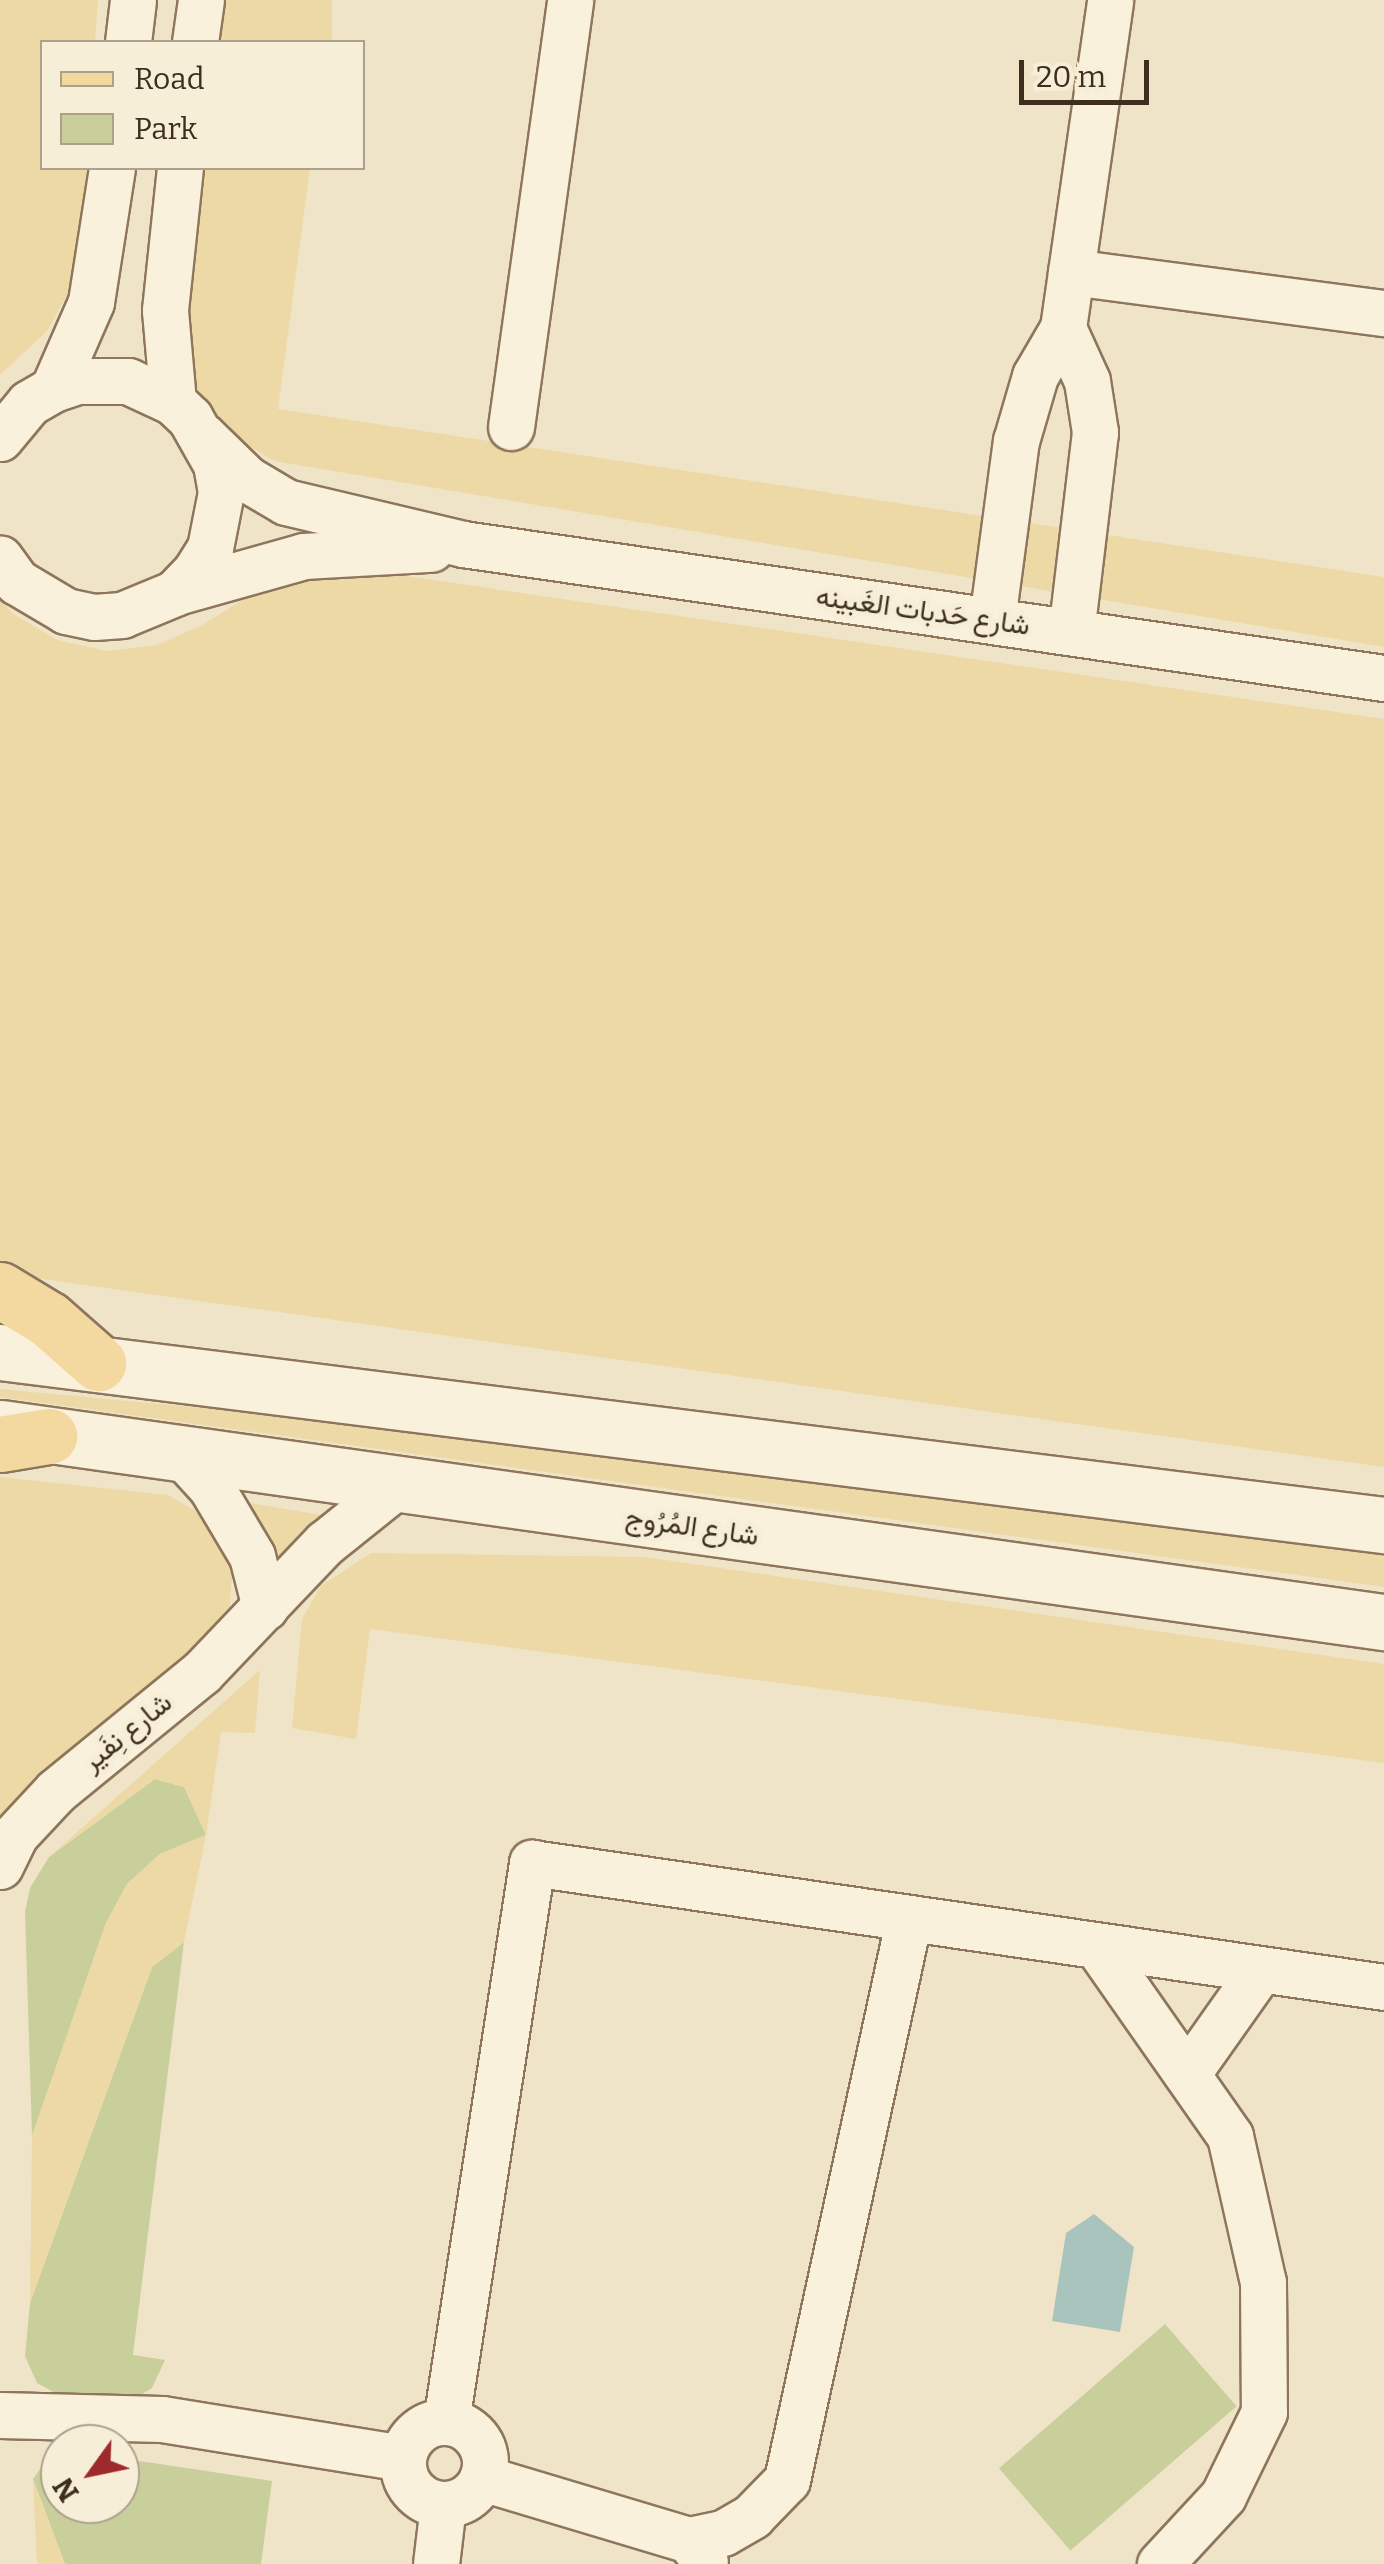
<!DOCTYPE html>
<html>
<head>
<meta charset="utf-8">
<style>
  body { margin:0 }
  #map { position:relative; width:1384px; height:2564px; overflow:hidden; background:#f0e4c8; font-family:Bitter,Vazirmatn,serif }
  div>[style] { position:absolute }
  .green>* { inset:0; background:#c9cf9b; transform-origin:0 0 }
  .sand>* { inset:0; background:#ecd9a5; transform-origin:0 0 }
  .water>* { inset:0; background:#a9c4bc }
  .roads { filter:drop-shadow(2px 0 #8d765c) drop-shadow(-2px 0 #8d765c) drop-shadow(0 2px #8d765c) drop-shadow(0 -2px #8d765c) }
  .minor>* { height:45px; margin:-22.5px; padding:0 22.5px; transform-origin:22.5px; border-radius:22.5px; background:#faf1dc }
  .minor>.ring { margin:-22.5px; padding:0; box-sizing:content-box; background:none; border:45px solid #faf1dc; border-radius:50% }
  .tertiary>* { height:55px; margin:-27.5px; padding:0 27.5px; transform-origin:27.5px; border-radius:27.5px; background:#faf1dc }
  .primary>* { height:55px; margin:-27.5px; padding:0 27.5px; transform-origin:27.5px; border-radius:27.5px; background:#f3d9a0 }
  span { translate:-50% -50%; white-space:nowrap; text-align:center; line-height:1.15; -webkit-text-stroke:10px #f7eed8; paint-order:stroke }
  .street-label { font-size:28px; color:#3d2e20 }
  .legend { position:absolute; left:40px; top:40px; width:325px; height:130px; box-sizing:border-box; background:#f7eed8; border:2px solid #ada18e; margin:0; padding:12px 18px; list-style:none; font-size:30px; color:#3d2e20 }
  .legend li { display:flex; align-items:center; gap:20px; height:50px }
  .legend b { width:50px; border:2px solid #ada18e }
  .north { position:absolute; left:40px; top:2424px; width:100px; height:100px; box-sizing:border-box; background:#f7eed8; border:2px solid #ada18e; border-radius:50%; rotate:237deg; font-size:28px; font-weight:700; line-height:40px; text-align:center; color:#3d2e20 }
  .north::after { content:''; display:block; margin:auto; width:35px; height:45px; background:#9e2a2b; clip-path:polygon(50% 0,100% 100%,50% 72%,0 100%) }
  .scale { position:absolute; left:1019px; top:60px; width:130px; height:45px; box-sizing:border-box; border:5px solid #3d2e20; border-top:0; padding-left:12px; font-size:30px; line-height:35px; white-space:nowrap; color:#3d2e20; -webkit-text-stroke:8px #f7eed8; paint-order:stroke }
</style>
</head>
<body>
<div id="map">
  <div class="green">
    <i style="clip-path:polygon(155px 1779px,184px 1787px,206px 1835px,160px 1854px,127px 1884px,106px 1923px,32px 2136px,25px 1912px,30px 1888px,49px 1857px)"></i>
    <i style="clip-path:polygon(184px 1942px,133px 2355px,165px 2360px,152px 2388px,133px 2400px,57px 2394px,37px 2383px,25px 2356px,30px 2303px,152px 1967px)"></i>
    <i style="left:1165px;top:2324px;width:109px;height:220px;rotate:49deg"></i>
    <i style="clip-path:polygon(60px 2453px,60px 2504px,120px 2504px,120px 2458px,272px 2481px,261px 2564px,65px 2564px,33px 2479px,45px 2462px)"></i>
  </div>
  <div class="sand">
    <i style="clip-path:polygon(0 0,98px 0,95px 42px,42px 42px,42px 168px,87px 168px,74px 281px,47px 331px,0 375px)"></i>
    <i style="left:220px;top:0;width:112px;height:42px"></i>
    <i style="clip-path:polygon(197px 168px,310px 168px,278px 409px,1384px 577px,1384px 647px,274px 461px,239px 440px,202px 402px,174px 329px)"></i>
    <i style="clip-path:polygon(385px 573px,1384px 719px,1384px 1467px,0 1273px,0 600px,13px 614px,57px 640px,107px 651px,157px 645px,204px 624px,247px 597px,285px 583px,336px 574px)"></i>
    <i style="clip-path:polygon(0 1389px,554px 1441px,1384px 1551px,1384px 1587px,0 1397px)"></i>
    <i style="clip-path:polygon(0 1477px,168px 1495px,194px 1510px,223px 1541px,233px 1562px,228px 1630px,0 1844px)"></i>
    <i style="clip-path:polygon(237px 1501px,340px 1518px,276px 1563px)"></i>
    <i style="clip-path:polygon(371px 1553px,645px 1557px,1384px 1664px,1384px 1763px,370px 1629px,356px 1739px,292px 1728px,302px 1619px,321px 1586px)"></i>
    <i style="clip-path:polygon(260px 1670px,255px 1733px,221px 1732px,206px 1835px,184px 1942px,152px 1967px,30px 2303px,32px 2136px,106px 1923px,127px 1884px,160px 1854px,206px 1835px,184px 1787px,155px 1779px,49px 1857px)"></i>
    <i style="clip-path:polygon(33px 2479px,65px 2564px,37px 2564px)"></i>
  </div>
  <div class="water">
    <i style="clip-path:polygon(1094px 2214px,1134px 2247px,1120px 2332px,1052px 2321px,1066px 2233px)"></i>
  </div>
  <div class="roads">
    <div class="minor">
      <i style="left:128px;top:42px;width:42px;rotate:-83.2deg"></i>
      <i style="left:195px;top:42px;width:42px;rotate:-81.9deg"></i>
      <i style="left:1071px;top:272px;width:316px;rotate:7.5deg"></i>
      <i style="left:1063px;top:328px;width:58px;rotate:65.6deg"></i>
      <i style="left:1087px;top:381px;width:52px;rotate:81.1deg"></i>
      <i style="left:1095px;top:432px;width:201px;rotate:96.8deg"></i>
      <i style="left:53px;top:389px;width:95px;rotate:-66.4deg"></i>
      <i style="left:91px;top:302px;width:136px;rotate:-81.1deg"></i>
      <i style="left:173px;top:402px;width:92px;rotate:-95deg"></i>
      <i style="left:165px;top:310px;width:143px;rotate:-84deg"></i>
      <i style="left:511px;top:427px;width:431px;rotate:-82.1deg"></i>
      <i style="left:204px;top:437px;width:60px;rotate:44.3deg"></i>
      <i style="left:247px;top:479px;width:45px;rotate:30.5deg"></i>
      <i style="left:286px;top:502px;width:182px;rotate:13.3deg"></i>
      <i style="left:463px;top:544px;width:931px;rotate:8.28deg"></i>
      <i style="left:0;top:438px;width:45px;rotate:-50.4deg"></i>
      <i style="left:29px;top:403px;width:28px;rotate:-30deg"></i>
      <i style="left:53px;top:389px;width:26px;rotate:-18deg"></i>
      <i style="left:78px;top:381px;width:50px"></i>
      <i style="left:128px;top:381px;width:50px;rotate:25deg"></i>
      <i style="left:173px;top:402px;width:23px;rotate:43deg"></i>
      <i style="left:190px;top:418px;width:53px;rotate:60.5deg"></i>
      <i style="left:216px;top:464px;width:28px;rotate:80deg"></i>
      <i style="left:221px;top:492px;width:57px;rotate:101.1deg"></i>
      <i style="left:210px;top:548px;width:28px;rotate:122deg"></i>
      <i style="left:195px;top:572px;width:29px;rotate:134deg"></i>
      <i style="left:175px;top:593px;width:57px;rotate:157.5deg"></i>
      <i style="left:122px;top:615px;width:28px;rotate:176deg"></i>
      <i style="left:94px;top:617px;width:29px;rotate:-168deg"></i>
      <i style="left:66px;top:611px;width:57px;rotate:-149.4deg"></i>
      <i style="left:17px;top:582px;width:29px;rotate:-126deg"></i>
      <i style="left:176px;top:592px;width:133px;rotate:-15.7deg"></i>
      <i style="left:304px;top:556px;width:127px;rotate:-3.2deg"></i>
      <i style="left:992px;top:620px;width:181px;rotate:-82.4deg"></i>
      <i style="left:1016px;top:441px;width:68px;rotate:-73.7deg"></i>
      <i style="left:1035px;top:376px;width:56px;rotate:-59.7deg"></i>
      <i style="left:1063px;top:328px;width:331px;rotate:-81.8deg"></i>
      <i style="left:181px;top:1454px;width:45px;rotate:47.7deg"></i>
      <i style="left:211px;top:1487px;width:80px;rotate:59.3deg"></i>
      <i style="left:252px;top:1556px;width:53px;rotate:75.7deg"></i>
      <i style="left:0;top:1866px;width:34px;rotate:-64deg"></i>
      <i style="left:15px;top:1835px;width:60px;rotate:-47deg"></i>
      <i style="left:56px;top:1791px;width:188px;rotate:-39.2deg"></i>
      <i style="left:202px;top:1672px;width:178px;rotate:-46.4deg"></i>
      <i style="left:325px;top:1543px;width:96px;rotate:-38.7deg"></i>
      <i style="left:1097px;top:1946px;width:232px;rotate:55deg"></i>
      <i style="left:1230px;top:2136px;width:150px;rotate:77.3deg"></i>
      <i style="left:1263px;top:2282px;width:130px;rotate:89.6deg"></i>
      <i style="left:1264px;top:2412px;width:93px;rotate:116deg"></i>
      <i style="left:1223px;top:2496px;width:93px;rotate:132.8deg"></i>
      <i style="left:1187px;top:2074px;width:128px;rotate:-54.8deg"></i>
      <i style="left:0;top:2415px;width:162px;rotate:1.4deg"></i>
      <i style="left:162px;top:2419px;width:244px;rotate:9.2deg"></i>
      <i style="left:446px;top:2422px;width:566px;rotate:-81.25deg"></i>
      <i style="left:532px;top:1863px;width:861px;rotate:8.28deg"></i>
      <i class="ring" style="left:403px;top:2422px;width:37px;height:37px"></i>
      <i style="left:482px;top:2478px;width:216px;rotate:16.7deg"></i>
      <i style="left:689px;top:2540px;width:27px;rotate:54deg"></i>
      <i style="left:689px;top:2540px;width:35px;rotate:-12deg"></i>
      <i style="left:723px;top:2533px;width:34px;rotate:-30deg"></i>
      <i style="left:752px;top:2516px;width:50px;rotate:-45.8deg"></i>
      <i style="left:787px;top:2480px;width:575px;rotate:-77.75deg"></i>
      <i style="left:436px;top:2564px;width:59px;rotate:-83.2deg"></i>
    </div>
    <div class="tertiary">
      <i style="left:0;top:1352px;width:1395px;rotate:7.13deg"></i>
      <i style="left:1px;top:1428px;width:1397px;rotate:7.99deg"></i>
    </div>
    <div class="primary">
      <i style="left:0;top:1290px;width:56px;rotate:31.1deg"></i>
      <i style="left:48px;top:1319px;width:67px;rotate:41.3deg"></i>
      <i style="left:0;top:1444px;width:50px;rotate:-9.3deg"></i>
    </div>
  </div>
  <div class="street-label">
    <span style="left:923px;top:611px;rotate:8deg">شارع حَدبات الغَبينه</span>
    <span style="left:692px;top:1527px;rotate:8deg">شارع المُرُوج</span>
    <span style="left:127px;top:1732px;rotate:-39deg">شارع نِفَير</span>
  </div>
  <ul class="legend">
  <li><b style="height:12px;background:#f3d9a0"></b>Road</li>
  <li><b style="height:28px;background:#c9cf9b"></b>Park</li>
  </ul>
  <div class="north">N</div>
  <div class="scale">20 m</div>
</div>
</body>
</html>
